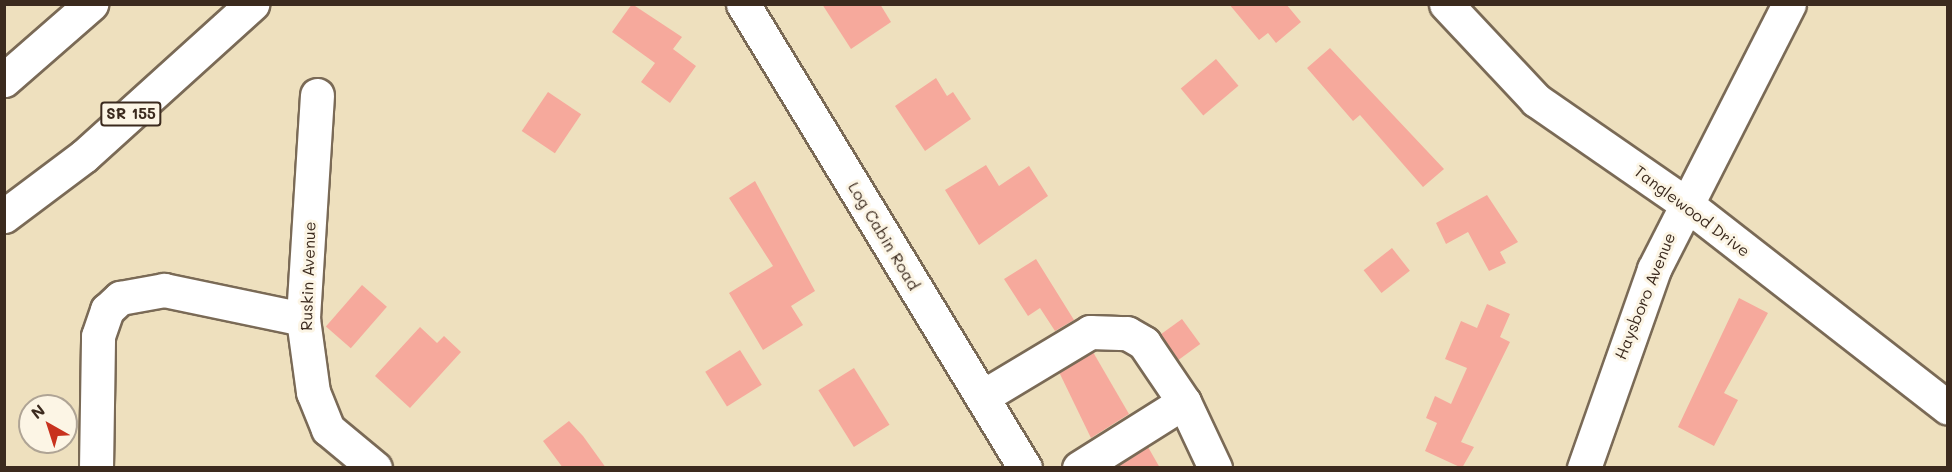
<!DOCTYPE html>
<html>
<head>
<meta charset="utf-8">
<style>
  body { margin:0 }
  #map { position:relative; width:1952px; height:472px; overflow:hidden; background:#eee0be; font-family:Mali,sans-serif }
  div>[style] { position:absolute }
  .building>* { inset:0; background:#f6a99c; transform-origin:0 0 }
  .roads { filter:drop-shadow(2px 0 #7a6a56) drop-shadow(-2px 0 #7a6a56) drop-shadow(0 2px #7a6a56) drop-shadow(0 -2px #7a6a56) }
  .minor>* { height:33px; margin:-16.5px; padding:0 16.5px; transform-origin:16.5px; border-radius:16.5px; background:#fff }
  .highway>* { height:33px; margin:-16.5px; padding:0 16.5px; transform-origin:16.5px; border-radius:16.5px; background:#fff }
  span { translate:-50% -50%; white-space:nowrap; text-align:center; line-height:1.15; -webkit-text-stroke:6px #fcf5e5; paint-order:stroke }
  .shield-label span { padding:2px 4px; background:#fcf5e5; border:2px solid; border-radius:4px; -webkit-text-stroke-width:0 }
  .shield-label { font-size:15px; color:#3b2a1e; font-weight:700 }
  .street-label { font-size:16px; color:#3b2a1e }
  .frame { position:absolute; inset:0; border:6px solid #3b2a1e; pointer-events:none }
  .north { position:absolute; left:18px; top:394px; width:60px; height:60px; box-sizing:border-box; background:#fcf5e5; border:2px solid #afa495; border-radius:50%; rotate:321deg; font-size:16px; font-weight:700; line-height:24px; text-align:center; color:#3b2a1e }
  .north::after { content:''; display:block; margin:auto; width:21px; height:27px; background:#c8321e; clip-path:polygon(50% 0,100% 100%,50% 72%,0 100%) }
</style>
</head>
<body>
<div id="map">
  <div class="building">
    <i style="clip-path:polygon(632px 4px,682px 37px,673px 49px,696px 66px,670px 103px,641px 82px,655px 63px,612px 32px)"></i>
    <i style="clip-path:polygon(822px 4px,880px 4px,891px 22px,851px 49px)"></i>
    <i style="clip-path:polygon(1229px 4px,1286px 4px,1301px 22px,1276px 43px,1268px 33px,1259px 40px)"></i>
    <i style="clip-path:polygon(1330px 48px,1444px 169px,1423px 187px,1360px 115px,1353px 121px,1307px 68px)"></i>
    <i style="left:1216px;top:59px;width:35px;height:46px;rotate:50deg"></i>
    <i style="clip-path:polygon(936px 78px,947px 96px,953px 92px,971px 119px,925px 151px,895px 106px)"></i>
    <i style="left:548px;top:92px;width:40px;height:47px;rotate:34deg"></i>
    <i style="clip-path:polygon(986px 165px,999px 186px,1029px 166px,1048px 196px,979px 245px,945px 190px)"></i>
    <i style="clip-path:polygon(755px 181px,815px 291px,791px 306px,803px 325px,763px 350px,729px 293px,773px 266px,729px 198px)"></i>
    <i style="clip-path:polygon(1487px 195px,1518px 242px,1500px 252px,1506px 263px,1489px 271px,1468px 232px,1446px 244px,1436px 223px)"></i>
    <i style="left:1392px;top:248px;width:29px;height:36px;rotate:52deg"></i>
    <i style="clip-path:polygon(1036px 259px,1074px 320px,1055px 331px,1040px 308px,1028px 316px,1004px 279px)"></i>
    <i style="left:362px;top:285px;width:33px;height:55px;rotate:41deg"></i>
    <i style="clip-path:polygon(1739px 298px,1768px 313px,1724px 393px,1738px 400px,1714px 446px,1678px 427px)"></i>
    <i style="clip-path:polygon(1487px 304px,1510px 314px,1500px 337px,1510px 342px,1461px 442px,1474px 447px,1462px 468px,1425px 451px,1437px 423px,1426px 418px,1435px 396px,1451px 404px,1467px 368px,1445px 359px,1461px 321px,1477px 328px)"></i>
    <i style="left:1182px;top:319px;width:31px;height:27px;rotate:54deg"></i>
    <i style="clip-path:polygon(420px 327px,437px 343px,444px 336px,461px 352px,410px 408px,375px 376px)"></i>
    <i style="left:740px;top:350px;width:41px;height:41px;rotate:58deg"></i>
    <i style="clip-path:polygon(1093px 352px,1129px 414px,1091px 438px,1059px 372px)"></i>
    <i style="left:854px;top:368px;width:67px;height:42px;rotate:58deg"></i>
    <i style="clip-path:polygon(569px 421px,583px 436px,606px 468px,563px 468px,543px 441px)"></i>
    <i style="clip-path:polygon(1148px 447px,1160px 468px,1115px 468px)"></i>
  </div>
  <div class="roads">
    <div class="minor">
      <i style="left:743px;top:4px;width:543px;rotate:58.71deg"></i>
      <i style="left:1446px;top:4px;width:132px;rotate:46.8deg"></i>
      <i style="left:1536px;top:100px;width:181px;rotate:34.7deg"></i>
      <i style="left:1685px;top:203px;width:333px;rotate:37.9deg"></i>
      <i style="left:317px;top:95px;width:224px;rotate:93.6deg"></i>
      <i style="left:303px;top:319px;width:74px;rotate:82.2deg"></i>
      <i style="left:313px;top:392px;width:40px;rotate:68deg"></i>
      <i style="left:328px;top:429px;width:61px;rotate:39.7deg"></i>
      <i style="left:982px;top:397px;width:126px;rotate:-31deg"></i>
      <i style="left:1090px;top:332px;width:37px;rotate:2deg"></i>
      <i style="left:1127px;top:333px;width:20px;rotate:30deg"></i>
      <i style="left:1144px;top:343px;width:71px;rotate:55.9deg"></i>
      <i style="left:1184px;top:402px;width:73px;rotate:64.8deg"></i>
      <i style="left:96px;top:468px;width:132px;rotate:-89.1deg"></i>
      <i style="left:98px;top:336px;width:28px;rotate:-71deg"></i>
      <i style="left:107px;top:310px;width:18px;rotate:-43deg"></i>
      <i style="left:120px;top:298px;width:45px;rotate:-10.3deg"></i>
      <i style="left:164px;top:290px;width:142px;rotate:11.8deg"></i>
      <i style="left:1079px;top:468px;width:124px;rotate:-32.2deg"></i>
      <i style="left:1584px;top:468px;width:211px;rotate:-70.6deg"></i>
      <i style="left:1654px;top:269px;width:297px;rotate:-63deg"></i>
    </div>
    <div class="highway">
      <i style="left:4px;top:80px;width:116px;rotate:-41.1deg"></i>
      <i style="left:4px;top:216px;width:100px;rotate:-36.9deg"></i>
      <i style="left:84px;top:156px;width:227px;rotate:-42.1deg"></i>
    </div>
  </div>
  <div class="shield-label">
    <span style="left:131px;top:114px">SR 155</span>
  </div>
  <div class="street-label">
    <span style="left:1692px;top:211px;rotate:37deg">Tanglewood Drive</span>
    <span style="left:884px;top:236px;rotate:59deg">Log Cabin Road</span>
    <span style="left:308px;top:276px;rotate:-88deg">Ruskin Avenue</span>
    <span style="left:1645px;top:296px;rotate:-68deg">Haysboro Avenue</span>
  </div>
  <div class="frame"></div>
  <div class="north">N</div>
</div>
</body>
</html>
